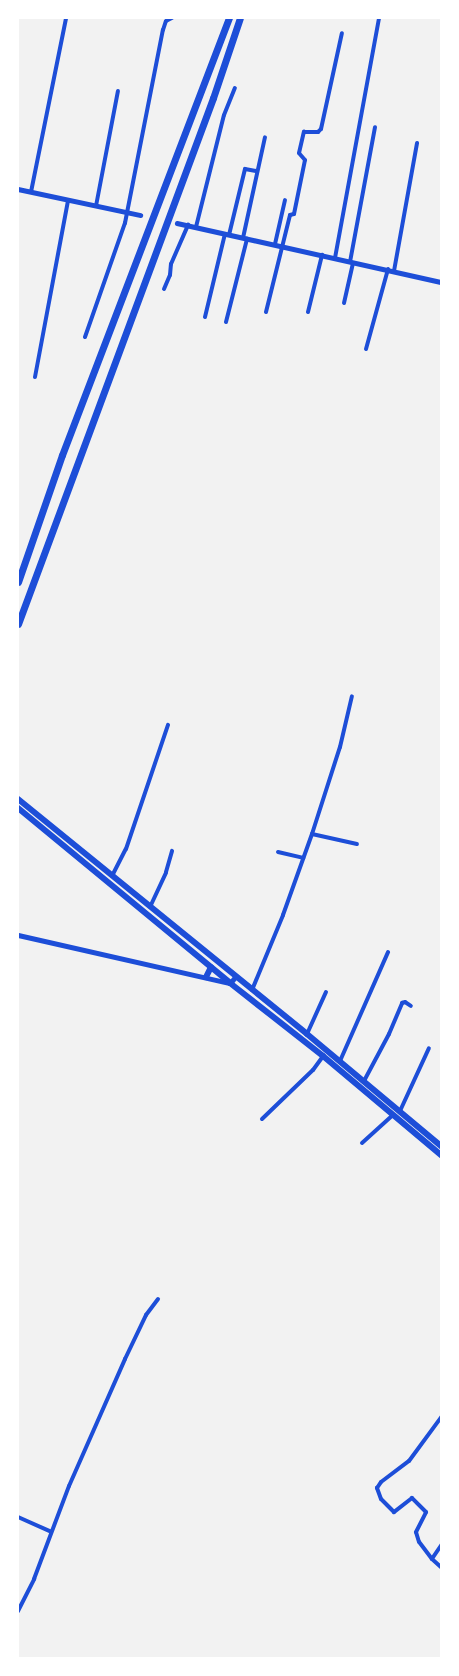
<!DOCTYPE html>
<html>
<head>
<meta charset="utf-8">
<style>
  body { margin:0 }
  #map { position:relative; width:459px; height:1676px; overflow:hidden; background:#f2f2f2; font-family:Cabin,sans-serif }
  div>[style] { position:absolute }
  .minor>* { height:4px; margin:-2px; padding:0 2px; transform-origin:2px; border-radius:2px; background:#1d4ed8 }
  .tertiary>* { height:4.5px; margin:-2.25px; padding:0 2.25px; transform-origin:2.25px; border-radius:2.25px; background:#1d4ed8 }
  .secondary>* { height:5px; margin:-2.5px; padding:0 2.5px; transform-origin:2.5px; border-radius:2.5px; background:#1d4ed8 }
  .trunk>* { height:6px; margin:-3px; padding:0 3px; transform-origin:3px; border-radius:3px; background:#1d4ed8 }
  .motorway>* { height:7px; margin:-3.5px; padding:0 3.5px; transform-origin:3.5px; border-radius:3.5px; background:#1d4ed8 }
  span { translate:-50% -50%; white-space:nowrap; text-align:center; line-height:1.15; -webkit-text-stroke:4.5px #fff; paint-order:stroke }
  .frame { position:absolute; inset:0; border:19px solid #fff; pointer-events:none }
</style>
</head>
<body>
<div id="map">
  <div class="minor">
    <i style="left:31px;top:192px;width:177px;rotate:-78.6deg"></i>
    <i style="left:96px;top:206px;width:117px;rotate:-79.2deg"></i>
    <i style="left:196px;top:227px;width:115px;rotate:-76deg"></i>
    <i style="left:224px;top:115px;width:29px;rotate:-68deg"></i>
    <i style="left:229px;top:235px;width:68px;rotate:-76.4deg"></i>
    <i style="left:245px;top:169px;width:11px;rotate:10deg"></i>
    <i style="left:243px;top:238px;width:103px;rotate:-77.7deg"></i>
    <i style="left:275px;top:244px;width:45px;rotate:-77.2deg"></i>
    <i style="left:335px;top:258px;width:244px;rotate:-79.6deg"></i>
    <i style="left:350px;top:262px;width:137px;rotate:-79.5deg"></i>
    <i style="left:394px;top:271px;width:130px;rotate:-79.8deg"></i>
    <i style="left:164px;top:289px;width:15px;rotate:-67deg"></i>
    <i style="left:170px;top:275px;width:11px;rotate:-85deg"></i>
    <i style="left:171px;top:264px;width:43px;rotate:-66.4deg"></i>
    <i style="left:344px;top:303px;width:41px;rotate:-77.3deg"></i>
    <i style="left:266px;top:312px;width:100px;rotate:-76.1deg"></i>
    <i style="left:290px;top:215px;width:4px;rotate:-14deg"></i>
    <i style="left:294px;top:214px;width:55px;rotate:-78.5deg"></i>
    <i style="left:305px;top:160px;width:9px;rotate:-131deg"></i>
    <i style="left:299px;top:153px;width:22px;rotate:-77deg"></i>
    <i style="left:304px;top:132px;width:14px"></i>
    <i style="left:318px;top:132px;width:4px;rotate:-45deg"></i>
    <i style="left:321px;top:129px;width:98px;rotate:-77.7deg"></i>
    <i style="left:308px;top:312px;width:59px;rotate:-76.2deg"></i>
    <i style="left:205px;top:317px;width:85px;rotate:-76.5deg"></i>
    <i style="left:226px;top:322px;width:86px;rotate:-75.8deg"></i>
    <i style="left:85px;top:337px;width:121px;rotate:-70.7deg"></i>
    <i style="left:125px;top:223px;width:197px;rotate:-78.9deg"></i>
    <i style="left:163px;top:30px;width:9px;rotate:-72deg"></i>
    <i style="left:166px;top:21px;width:7px;rotate:-27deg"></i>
    <i style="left:366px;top:349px;width:83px;rotate:-74.6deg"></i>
    <i style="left:35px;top:377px;width:180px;rotate:-79.4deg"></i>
    <i style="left:312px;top:834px;width:46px;rotate:12.5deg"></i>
    <i style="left:278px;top:852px;width:26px;rotate:13deg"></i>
    <i style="left:112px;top:876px;width:30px;rotate:-63deg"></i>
    <i style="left:126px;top:849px;width:131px;rotate:-71.3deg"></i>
    <i style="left:150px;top:907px;width:38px;rotate:-65deg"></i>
    <i style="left:166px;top:872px;width:22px;rotate:-74deg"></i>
    <i style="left:252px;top:990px;width:81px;rotate:-67.5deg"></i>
    <i style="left:283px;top:915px;width:86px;rotate:-70.3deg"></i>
    <i style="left:312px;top:834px;width:91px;rotate:-72.2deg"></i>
    <i style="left:340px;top:747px;width:52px;rotate:-76.8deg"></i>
    <i style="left:307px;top:1034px;width:46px;rotate:-65.7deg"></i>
    <i style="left:340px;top:1061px;width:119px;rotate:-66.2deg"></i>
    <i style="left:364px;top:1081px;width:53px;rotate:-62deg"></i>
    <i style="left:389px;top:1034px;width:34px;rotate:-67deg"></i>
    <i style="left:402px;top:1003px;width:3px;rotate:-18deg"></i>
    <i style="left:405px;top:1002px;width:7px;rotate:34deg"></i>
    <i style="left:400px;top:1111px;width:69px;rotate:-65.3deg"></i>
    <i style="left:262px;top:1119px;width:71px;rotate:-43.9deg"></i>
    <i style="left:313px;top:1070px;width:17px;rotate:-54deg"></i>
    <i style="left:362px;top:1143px;width:42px;rotate:-42.1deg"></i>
    <i style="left:18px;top:1517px;width:36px;rotate:24deg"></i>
    <i style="left:442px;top:1544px;width:18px;rotate:124deg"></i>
    <i style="left:432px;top:1559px;width:13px;rotate:42deg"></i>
    <i style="left:432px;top:1559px;width:21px;rotate:-127deg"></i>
    <i style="left:419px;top:1542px;width:10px;rotate:-107deg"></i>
    <i style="left:416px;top:1532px;width:22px;rotate:-63deg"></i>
    <i style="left:426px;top:1512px;width:20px;rotate:-135deg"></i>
    <i style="left:412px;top:1498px;width:23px;rotate:142deg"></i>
    <i style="left:394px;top:1512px;width:18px;rotate:-135deg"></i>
    <i style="left:381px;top:1499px;width:12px;rotate:-110deg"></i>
    <i style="left:377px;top:1488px;width:7px;rotate:-56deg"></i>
    <i style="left:381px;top:1482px;width:35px;rotate:-37deg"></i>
    <i style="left:409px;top:1461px;width:56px;rotate:-53.7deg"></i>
    <i style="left:18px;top:1611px;width:36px;rotate:-63deg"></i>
    <i style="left:34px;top:1579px;width:99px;rotate:-69.4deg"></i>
    <i style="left:69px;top:1486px;width:139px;rotate:-66.2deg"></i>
    <i style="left:125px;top:1359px;width:49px;rotate:-64.5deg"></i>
    <i style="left:146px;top:1315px;width:20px;rotate:-53deg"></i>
  </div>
  <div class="tertiary">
    <i style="left:18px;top:189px;width:125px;rotate:12deg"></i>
    <i style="left:177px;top:223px;width:271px;rotate:12.6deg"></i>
  </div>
  <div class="secondary">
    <i style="left:18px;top:935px;width:217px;rotate:12.8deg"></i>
    <i style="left:230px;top:983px;width:9px;rotate:-49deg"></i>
  </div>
  <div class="trunk">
    <i style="left:18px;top:799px;width:372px;rotate:39.1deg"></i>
    <i style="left:307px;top:1034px;width:176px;rotate:39.9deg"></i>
    <i style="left:18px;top:808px;width:275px;rotate:39.5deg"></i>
    <i style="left:230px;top:983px;width:118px;rotate:38.1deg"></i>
    <i style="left:323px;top:1056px;width:155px;rotate:40deg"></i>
    <i style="left:206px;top:977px;width:11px;rotate:-63deg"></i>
  </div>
  <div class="motorway">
    <i style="left:18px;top:582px;width:134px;rotate:-70.9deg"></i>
    <i style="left:62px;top:455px;width:468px;rotate:-69.1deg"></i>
    <i style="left:18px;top:624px;width:561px;rotate:-69.66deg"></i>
    <i style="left:213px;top:98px;width:84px;rotate:-71.4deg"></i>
  </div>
  <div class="frame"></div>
</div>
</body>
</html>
